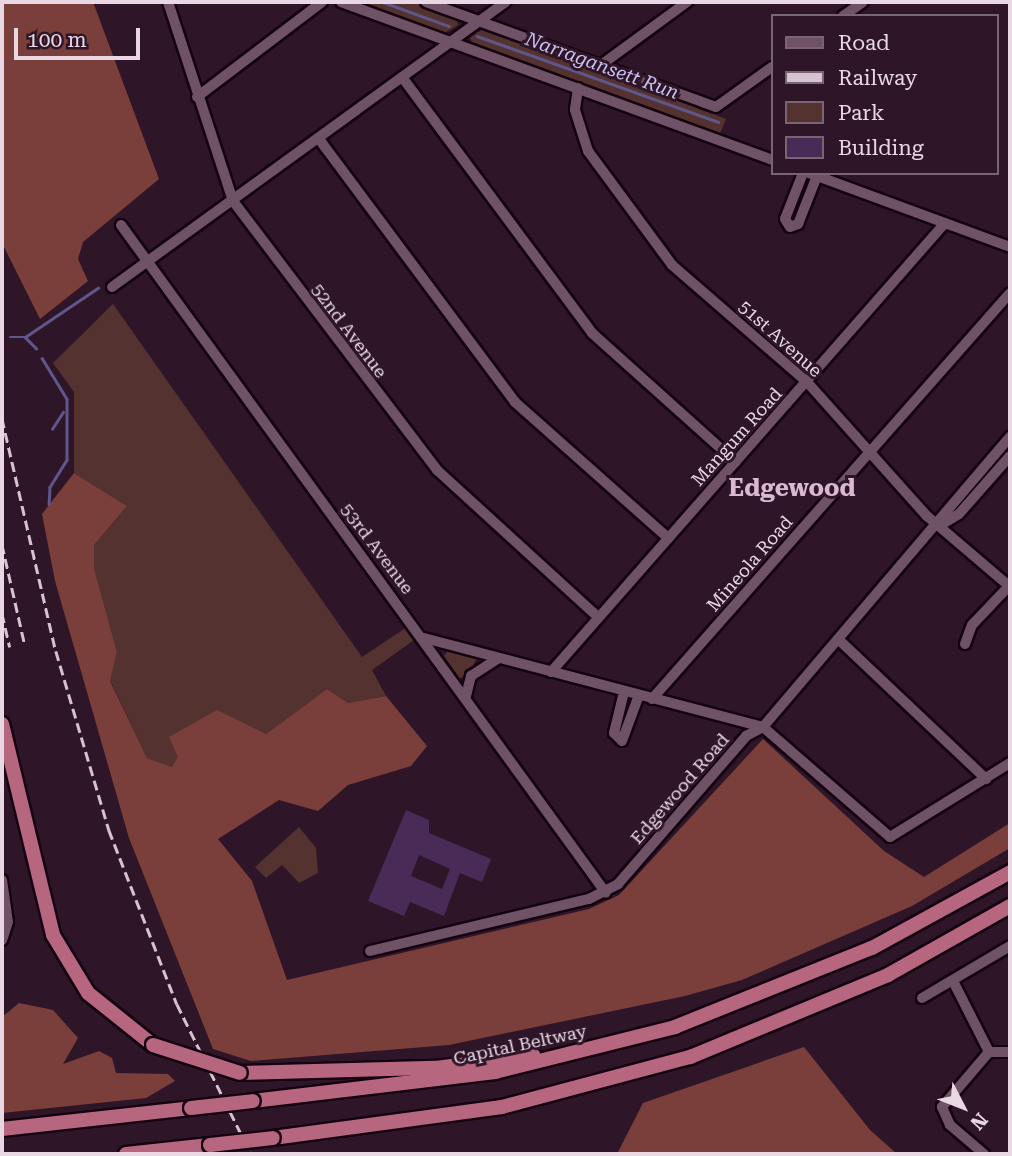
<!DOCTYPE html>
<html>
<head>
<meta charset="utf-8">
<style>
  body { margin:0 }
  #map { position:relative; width:1012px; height:1156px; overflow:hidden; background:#2e1628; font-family:"Roboto Serif",serif }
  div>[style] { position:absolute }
  .green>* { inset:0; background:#54322f }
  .forest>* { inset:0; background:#7b3f3b }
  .stream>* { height:2.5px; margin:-1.25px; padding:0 1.25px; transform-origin:1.25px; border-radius:1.25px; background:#5f568b }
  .building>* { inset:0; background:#4a2b58 }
  .roads { filter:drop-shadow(2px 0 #150210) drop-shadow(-2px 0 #150210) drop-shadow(0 2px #150210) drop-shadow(0 -2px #150210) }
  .minor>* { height:10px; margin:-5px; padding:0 5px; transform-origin:5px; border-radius:5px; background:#6f5266 }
  .highway>* { height:14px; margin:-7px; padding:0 7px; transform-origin:7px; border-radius:7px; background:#b7667f }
  .rail>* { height:2.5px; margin-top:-1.25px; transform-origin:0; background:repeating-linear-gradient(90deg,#d5c3d0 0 10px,transparent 0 15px) }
  .bridges { filter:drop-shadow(2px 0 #150210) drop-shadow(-2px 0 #150210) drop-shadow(0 2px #150210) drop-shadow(0 -2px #150210) }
  .highway-bridge>* { height:14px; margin:-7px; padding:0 7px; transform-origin:7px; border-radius:7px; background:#b7667f }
  span { translate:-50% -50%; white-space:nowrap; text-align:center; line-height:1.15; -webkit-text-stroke:6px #2e1628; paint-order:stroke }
  .street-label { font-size:18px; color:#e9d8e4 }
  .water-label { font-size:19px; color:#c8c1f2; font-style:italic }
  .district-label { font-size:24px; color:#dab9d0; font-weight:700 }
  .frame { position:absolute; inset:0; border:4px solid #e9d8e4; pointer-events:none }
  .legend { position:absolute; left:771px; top:14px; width:228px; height:161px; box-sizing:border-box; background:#2e1628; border:2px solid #796473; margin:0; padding:9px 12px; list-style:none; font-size:21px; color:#e9d8e4 }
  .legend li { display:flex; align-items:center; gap:14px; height:35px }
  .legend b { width:35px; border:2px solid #796473 }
  .north { position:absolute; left:928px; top:1072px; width:70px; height:70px; -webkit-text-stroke:5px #2e1628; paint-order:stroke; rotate:132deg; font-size:19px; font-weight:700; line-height:28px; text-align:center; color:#e9d8e4 }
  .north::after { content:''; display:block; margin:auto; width:24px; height:32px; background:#e9d8e4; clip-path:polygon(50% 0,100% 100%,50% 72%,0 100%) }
  .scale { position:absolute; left:14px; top:28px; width:126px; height:32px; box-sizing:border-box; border:4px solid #e9d8e4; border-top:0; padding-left:9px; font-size:21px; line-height:24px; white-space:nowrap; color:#e9d8e4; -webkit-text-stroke:5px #2e1628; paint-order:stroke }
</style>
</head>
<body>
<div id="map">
  <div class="green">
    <i style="clip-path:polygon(352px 2px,414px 2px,456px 17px,458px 25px,441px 35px)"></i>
    <i style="clip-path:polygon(485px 28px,726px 119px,719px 136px,473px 46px,470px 37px)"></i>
    <i style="clip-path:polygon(113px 304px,362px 657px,413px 623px,421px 635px,372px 670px,386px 696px,348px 703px,327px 689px,266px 734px,217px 711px,172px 767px,147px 758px,110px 680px,117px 652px,94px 568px,94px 545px,127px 506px,74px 473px,74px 392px,53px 363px)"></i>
    <i style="clip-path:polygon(449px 649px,478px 656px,467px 676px,459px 678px,444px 656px)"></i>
    <i style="clip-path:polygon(299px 827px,316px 848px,318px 873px,299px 883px,282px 865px,266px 878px,255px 867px)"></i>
  </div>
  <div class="forest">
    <i style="clip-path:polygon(2px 2px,93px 2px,159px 179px,83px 242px,78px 259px,88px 281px,40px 319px,2px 243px)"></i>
    <i style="clip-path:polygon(74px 473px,127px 506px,94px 545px,94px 568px,117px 652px,110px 681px,147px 758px,172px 767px,178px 757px,169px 737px,217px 710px,266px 734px,327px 689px,348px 703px,386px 696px,427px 746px,411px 766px,348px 785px,318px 811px,279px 800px,218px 839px,252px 881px,287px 980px,589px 909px,619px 895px,763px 739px,884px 851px,924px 877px,1010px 823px,1010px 848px,912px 906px,742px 980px,685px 996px,449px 1045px,251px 1061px,213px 1049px,129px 838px,55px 581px,42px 514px)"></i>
    <i style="clip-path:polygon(19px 1003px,53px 1010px,78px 1038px,63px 1064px,99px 1051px,112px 1058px,116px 1073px,168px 1074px,175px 1081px,146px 1098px,2px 1113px,2px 1017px)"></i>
    <i style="clip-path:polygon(804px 1047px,870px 1130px,897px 1154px,617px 1154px,643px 1103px)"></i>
  </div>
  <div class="stream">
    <i style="left:383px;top:2px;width:70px;rotate:20deg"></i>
    <i style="left:477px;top:36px;width:256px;rotate:19.6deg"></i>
    <i style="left:10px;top:337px;width:15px"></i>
    <i style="left:25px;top:337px;width:16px;rotate:45deg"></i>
    <i style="left:25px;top:337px;width:88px;rotate:-33.9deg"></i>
    <i style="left:42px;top:358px;width:48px;rotate:58.6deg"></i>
    <i style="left:67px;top:399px;width:61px;rotate:90deg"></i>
    <i style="left:67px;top:460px;width:32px;rotate:122deg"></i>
    <i style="left:50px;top:487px;width:17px;rotate:93deg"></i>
    <i style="left:52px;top:429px;width:20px;rotate:-57deg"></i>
  </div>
  <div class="building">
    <i style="clip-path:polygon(evenodd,406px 810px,429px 820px,429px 833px,491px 859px,482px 882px,460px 873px,444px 916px,410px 902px,404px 916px,368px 901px,406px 810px,419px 855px,450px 869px,442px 889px,411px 876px,419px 855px)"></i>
  </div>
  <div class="roads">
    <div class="minor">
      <i style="left:168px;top:2px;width:209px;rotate:71.9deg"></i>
      <i style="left:233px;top:201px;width:338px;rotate:52.8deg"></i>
      <i style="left:437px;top:470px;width:218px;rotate:42.4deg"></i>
      <i style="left:341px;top:2px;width:459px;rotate:20.1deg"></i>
      <i style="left:426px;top:2px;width:308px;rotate:19.9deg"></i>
      <i style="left:716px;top:107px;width:69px;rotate:-35.5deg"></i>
      <i style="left:843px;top:16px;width:24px;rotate:-35deg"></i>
      <i style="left:601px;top:65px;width:107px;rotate:-36.2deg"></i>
      <i style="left:402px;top:77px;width:319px;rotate:53.4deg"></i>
      <i style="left:592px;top:333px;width:193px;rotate:41.9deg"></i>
      <i style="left:578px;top:88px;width:22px;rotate:98deg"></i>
      <i style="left:575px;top:110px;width:43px;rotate:72.4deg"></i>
      <i style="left:588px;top:151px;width:142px;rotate:53.6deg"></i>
      <i style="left:672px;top:265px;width:179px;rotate:40.9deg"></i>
      <i style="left:807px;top:382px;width:180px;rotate:48.2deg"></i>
      <i style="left:927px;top:516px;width:109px;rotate:40.5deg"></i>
      <i style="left:197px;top:97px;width:157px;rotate:-37.2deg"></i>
      <i style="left:319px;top:139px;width:328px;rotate:53.3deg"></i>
      <i style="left:515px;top:402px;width:205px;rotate:41.6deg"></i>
      <i style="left:803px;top:173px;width:49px;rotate:111.4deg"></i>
      <i style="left:785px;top:219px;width:9px;rotate:58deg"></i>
      <i style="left:790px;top:227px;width:9px;rotate:-21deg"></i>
      <i style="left:798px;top:224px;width:52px;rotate:-68.4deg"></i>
      <i style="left:809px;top:173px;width:214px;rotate:20.2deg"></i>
      <i style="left:121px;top:225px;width:825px;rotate:54.02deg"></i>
      <i style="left:112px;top:287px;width:486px;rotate:-35.9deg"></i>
      <i style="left:939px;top:526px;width:23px;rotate:-31deg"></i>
      <i style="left:959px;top:514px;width:77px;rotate:-48.7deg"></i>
      <i style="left:424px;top:638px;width:350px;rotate:14.7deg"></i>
      <i style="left:763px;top:727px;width:168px;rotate:40.9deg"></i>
      <i style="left:890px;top:837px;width:141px;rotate:-31.7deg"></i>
      <i style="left:838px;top:639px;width:204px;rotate:43.4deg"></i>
      <i style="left:965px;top:644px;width:20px;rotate:-70deg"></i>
      <i style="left:972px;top:625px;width:54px;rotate:-46.5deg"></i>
      <i style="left:551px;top:672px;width:597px;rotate:-48.73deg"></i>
      <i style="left:624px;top:692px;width:42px;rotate:103.7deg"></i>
      <i style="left:614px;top:733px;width:11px;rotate:45deg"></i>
      <i style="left:622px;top:741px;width:49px;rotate:-69.7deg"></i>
      <i style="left:466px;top:696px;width:21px;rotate:-76deg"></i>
      <i style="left:471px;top:676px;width:33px;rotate:-33deg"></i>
      <i style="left:652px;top:699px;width:541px;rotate:-48.6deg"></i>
      <i style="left:2px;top:880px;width:42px;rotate:81.9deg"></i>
      <i style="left:8px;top:922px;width:19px;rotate:108deg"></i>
      <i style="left:370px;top:951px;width:225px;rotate:-13.4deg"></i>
      <i style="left:589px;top:899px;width:33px;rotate:-27deg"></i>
      <i style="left:618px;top:884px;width:196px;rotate:-49.1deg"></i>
      <i style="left:746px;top:736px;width:19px;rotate:-28deg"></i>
      <i style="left:763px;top:727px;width:381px;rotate:-49.6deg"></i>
      <i style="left:953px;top:981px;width:80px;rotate:63.1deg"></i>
      <i style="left:922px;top:998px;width:102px;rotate:-30.6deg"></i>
      <i style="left:989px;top:1052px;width:21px"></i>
      <i style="left:984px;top:1154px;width:45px;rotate:-139.5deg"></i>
      <i style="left:950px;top:1125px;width:20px;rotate:-114deg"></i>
      <i style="left:942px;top:1107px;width:72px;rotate:-49.5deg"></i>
    </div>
    <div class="highway">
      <i style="left:2px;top:724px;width:217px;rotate:76.4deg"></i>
      <i style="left:53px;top:935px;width:68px;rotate:58.9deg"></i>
      <i style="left:88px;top:993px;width:83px;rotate:38.7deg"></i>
      <i style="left:240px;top:1073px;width:196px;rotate:-1.5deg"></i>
      <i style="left:436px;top:1068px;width:98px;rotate:-7.6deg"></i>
      <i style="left:253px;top:1101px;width:244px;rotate:-6.8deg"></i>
      <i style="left:495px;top:1072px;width:186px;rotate:-14deg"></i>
      <i style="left:675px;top:1027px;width:212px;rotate:-21.9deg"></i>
      <i style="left:872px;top:948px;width:158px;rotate:-28.8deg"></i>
      <i style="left:2px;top:1129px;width:190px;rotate:-6.3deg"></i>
      <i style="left:273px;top:1138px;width:231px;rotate:-7.7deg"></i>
      <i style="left:502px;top:1107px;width:195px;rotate:-14.9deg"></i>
      <i style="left:690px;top:1057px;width:214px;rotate:-22.5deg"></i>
      <i style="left:888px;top:975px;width:140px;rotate:-29.5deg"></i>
      <i style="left:126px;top:1154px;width:84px;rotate:-6.1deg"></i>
    </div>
  </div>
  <div class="rail">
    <i style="left:2px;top:418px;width:239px;rotate:77deg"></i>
    <i style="left:56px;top:651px;width:187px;rotate:73.5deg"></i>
    <i style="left:109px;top:830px;width:187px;rotate:68.7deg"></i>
    <i style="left:177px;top:1004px;width:167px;rotate:63.7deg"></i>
    <i style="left:2px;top:544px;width:104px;rotate:77.2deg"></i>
    <i style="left:2px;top:613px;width:35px;rotate:77deg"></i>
  </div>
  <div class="bridges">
    <div class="highway-bridge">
      <i style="left:153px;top:1045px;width:91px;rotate:17.8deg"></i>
      <i style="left:191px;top:1108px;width:62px;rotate:-6.4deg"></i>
      <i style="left:210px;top:1145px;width:63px;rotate:-6.3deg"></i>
    </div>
  </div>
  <div class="street-label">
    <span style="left:349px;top:331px;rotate:53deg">52nd Avenue</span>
    <span style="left:780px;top:339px;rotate:42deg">51st Avenue</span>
    <span style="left:737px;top:437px;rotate:-48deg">Mangum Road</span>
    <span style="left:377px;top:549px;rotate:53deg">53rd Avenue</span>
    <span style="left:750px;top:564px;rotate:-49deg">Mineola Road</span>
    <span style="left:680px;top:789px;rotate:-49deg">Edgewood Road</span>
    <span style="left:520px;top:1045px;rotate:-12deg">Capital Beltway</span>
  </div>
  <div class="water-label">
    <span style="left:602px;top:66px;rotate:20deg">Narragansett Run</span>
  </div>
  <div class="district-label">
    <span style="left:792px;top:489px">Edgewood</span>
  </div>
  <div class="frame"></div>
  <ul class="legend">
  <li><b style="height:9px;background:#6f5266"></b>Road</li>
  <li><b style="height:9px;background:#d5c3d0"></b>Railway</li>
  <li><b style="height:19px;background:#54322f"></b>Park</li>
  <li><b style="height:19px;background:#4a2b58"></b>Building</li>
  </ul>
  <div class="north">N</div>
  <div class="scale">100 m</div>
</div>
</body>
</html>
